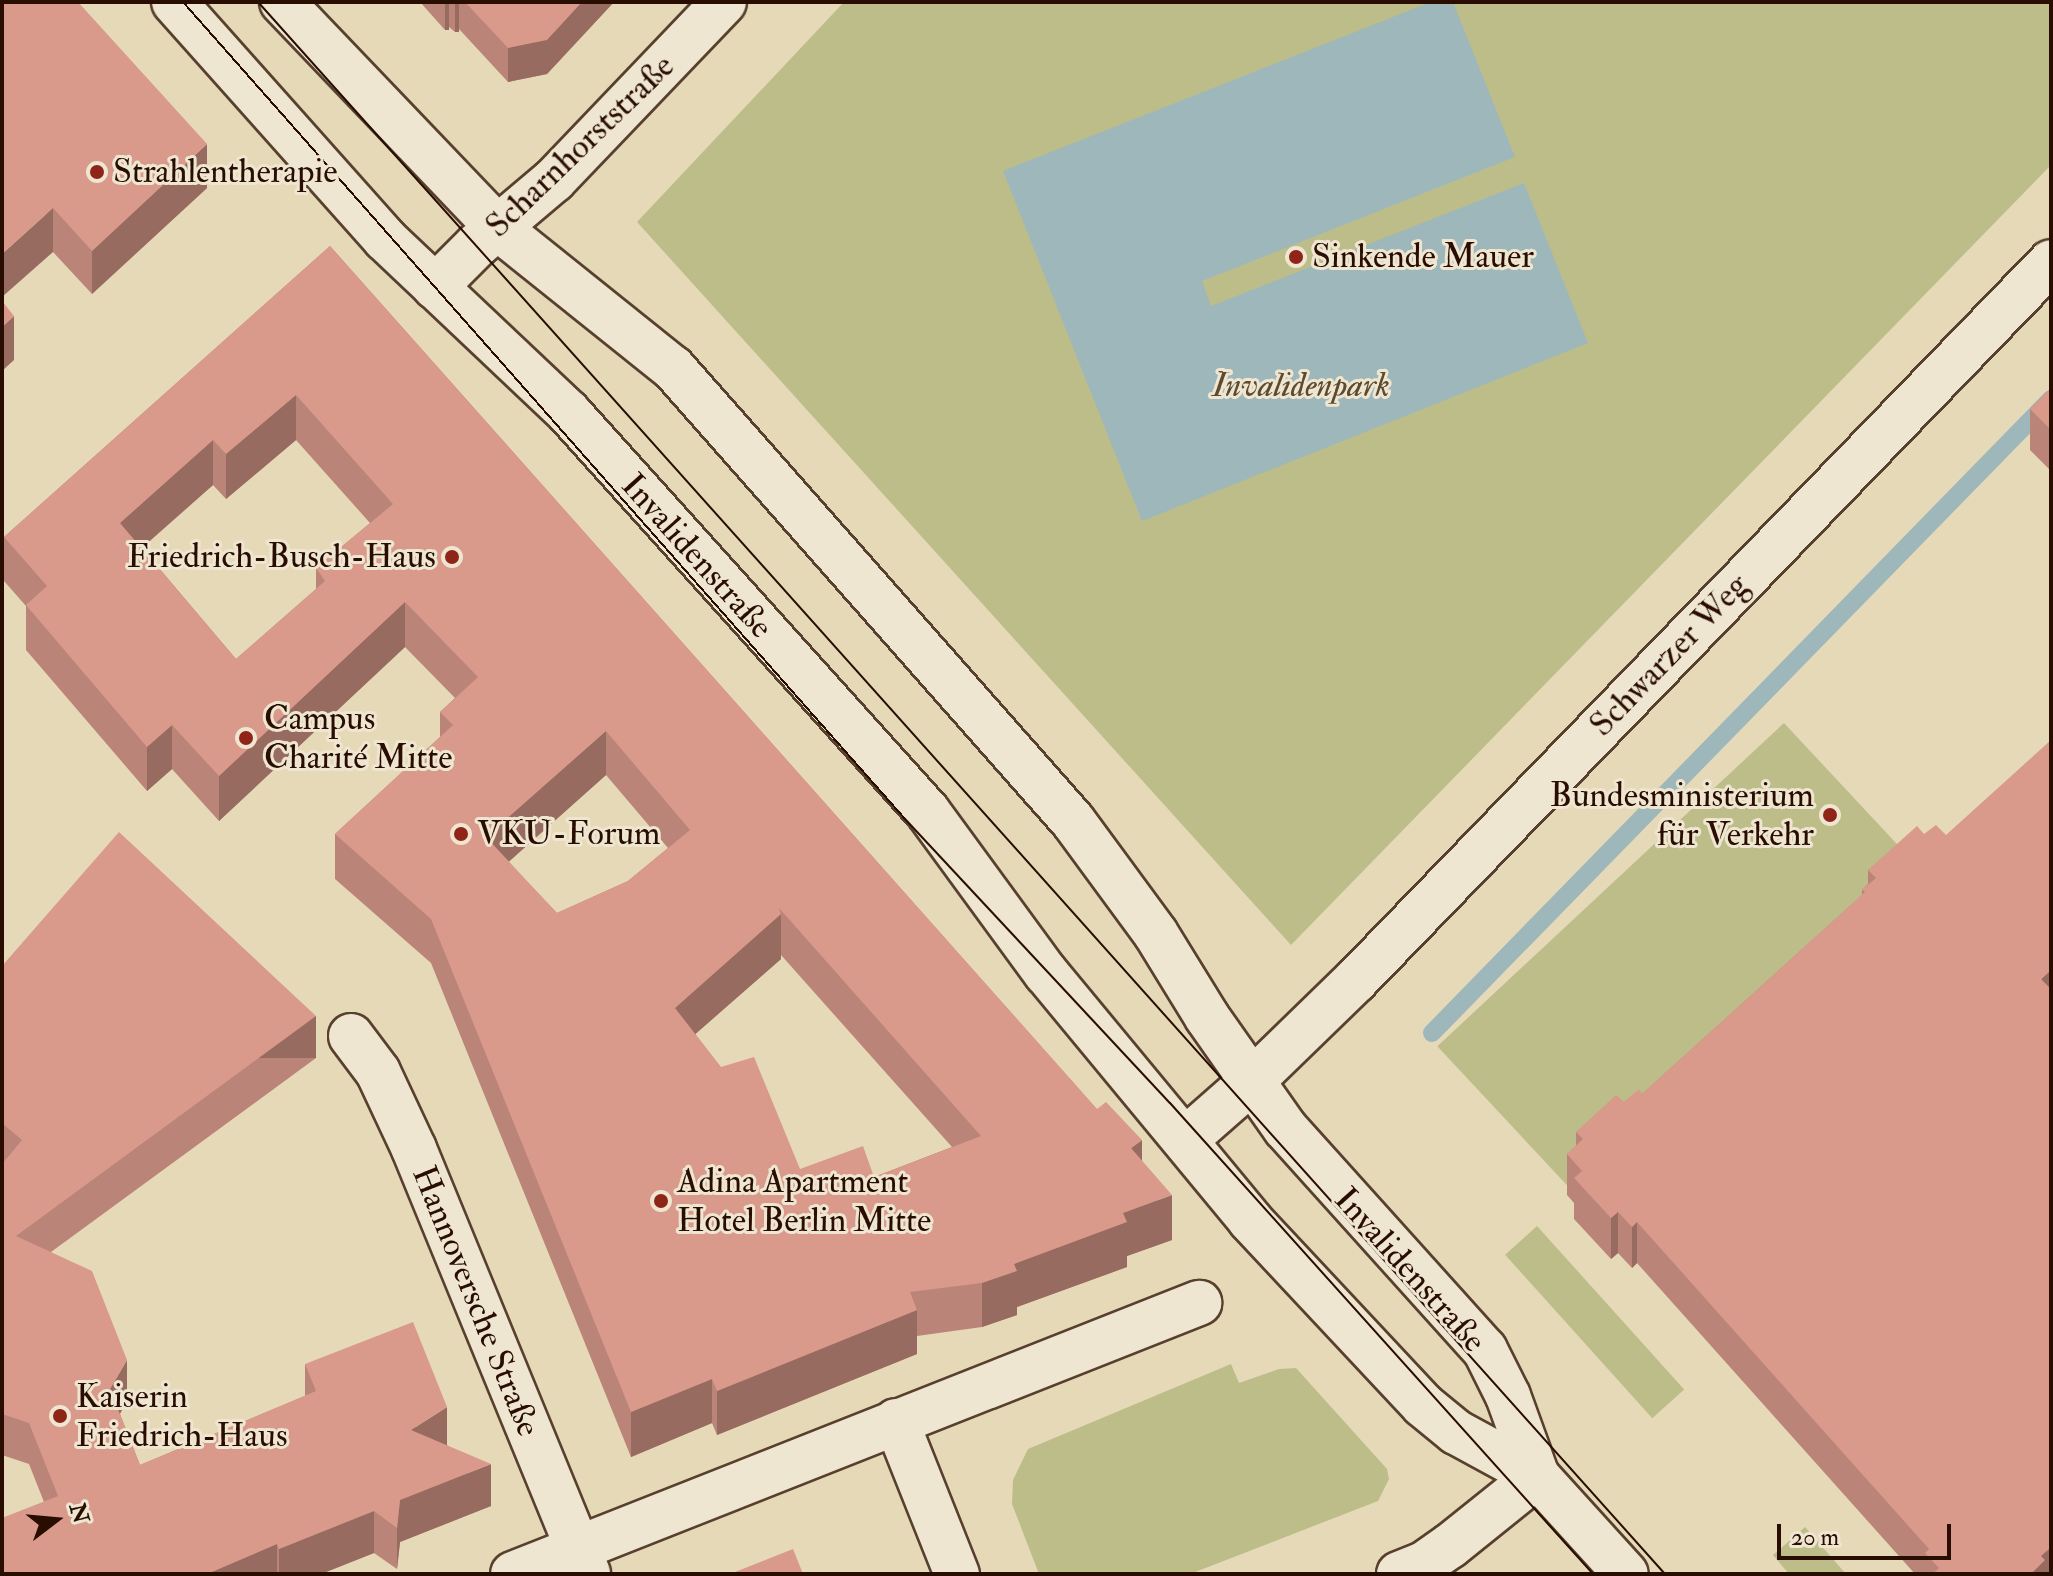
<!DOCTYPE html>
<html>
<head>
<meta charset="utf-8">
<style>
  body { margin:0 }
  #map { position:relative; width:2053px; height:1576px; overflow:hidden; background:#e6d9b8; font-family:"IM FELL Double Pica",serif }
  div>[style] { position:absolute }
  .green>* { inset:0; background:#bdbd89; transform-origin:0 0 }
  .water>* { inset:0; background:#9db7bb }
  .stream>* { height:18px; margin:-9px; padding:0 9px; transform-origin:9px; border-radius:9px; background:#9db7bb }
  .roads { filter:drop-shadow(2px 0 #58402e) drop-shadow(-2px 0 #58402e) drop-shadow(0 2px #58402e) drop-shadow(0 -2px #58402e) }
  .minor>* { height:44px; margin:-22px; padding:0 22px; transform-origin:22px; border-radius:22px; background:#efe6d1 }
  .tertiary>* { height:44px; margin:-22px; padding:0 22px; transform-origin:22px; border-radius:22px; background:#efe6d1 }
  .secondary>* { height:44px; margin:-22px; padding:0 22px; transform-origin:22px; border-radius:22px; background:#efe6d1 }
  .tram>* { height:2px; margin:-1px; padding:0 1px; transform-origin:1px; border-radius:1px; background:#290d00 }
  .wall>* { inset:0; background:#bb8478 }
  .shaded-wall>* { inset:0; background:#986b61; transform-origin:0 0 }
  .building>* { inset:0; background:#d9998b }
  .dots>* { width:22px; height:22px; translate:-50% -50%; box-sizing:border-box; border:4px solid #efe6d1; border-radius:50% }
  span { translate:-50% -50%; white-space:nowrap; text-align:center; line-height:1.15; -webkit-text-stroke:6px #efe6d1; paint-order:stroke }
  .street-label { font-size:34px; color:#290d00 }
  .poi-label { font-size:34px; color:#290d00 }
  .left { translate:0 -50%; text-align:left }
  .right { translate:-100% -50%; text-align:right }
  .park-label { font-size:34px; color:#5d4b30; font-style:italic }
  .frame { position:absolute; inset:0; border:4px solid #290d00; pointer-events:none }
  .north { position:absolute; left:16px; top:1480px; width:80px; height:80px; -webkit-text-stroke:6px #efe6d1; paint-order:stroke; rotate:74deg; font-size:22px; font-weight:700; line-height:32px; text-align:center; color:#290d00 }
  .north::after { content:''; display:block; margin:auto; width:28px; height:36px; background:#290d00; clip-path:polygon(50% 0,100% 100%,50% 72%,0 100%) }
  .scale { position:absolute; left:1777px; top:1524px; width:174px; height:36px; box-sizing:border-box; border:4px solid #290d00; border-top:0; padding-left:10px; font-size:24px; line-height:28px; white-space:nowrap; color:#290d00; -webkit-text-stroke:6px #efe6d1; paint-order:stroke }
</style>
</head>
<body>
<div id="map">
  <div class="green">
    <i style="clip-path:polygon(844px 2px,2051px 2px,2051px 165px,1291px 945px,637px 222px)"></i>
    <i style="left:1784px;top:723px;width:196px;height:474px;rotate:47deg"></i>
    <i style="left:1537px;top:1226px;width:220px;height:43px;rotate:48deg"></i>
    <i style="clip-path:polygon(1231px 1364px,1239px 1383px,1279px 1369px,1296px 1368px,1387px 1469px,1389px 1479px,1378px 1501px,1190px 1574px,1039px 1574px,1012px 1504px,1013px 1480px,1028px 1449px)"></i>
    <i style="clip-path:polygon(1805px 1527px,1846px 1574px,1789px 1574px,1773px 1555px)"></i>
  </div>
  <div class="water">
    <i style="clip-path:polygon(1431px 2px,1453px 2px,1515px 157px,1202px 281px,1211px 306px,1524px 183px,1588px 343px,1142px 521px,1003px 171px)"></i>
  </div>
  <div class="stream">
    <i style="left:1432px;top:1033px;width:886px;rotate:-45.69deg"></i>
  </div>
  <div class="roads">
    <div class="minor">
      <i style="left:435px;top:287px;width:59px;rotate:-45deg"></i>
      <i style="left:477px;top:245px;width:101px;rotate:-40.2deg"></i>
      <i style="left:554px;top:180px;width:246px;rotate:-46.3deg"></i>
      <i style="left:351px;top:1036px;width:45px;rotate:53.1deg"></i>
      <i style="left:378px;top:1072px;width:85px;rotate:64.9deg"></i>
      <i style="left:414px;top:1149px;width:459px;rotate:67.7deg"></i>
      <i style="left:1251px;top:1082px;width:146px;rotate:-44.2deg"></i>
      <i style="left:1356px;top:980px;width:999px;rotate:-45.93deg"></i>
      <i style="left:896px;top:1421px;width:165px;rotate:68.3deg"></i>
      <i style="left:513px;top:1574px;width:738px;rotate:-21.56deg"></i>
    </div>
    <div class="tertiary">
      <i style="left:1399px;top:1574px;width:27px;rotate:-22deg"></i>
      <i style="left:1424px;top:1564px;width:32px;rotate:-35deg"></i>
      <i style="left:1450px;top:1546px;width:112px;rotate:-38.8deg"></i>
    </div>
    <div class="secondary">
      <i style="left:174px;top:2px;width:317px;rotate:48.3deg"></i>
      <i style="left:385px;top:239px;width:252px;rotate:43.4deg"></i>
      <i style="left:568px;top:412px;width:538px;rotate:48.01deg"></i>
      <i style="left:928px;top:812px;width:200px;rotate:53.8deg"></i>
      <i style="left:1046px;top:973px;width:320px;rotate:50.4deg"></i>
      <i style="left:1250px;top:1220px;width:253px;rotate:46.9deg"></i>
      <i style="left:1423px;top:1405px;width:43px;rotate:39.3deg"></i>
      <i style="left:1456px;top:1432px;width:92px;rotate:28.5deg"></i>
      <i style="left:1537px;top:1476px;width:132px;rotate:47.8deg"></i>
      <i style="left:282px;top:2px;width:313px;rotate:46.3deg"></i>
      <i style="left:498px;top:228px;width:224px;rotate:38.7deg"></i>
      <i style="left:673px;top:368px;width:604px;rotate:48.56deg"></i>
      <i style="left:1073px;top:821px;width:140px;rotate:53.7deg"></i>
      <i style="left:1156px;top:934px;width:97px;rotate:58.4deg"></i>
      <i style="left:1207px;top:1017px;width:136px;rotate:54.9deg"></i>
      <i style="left:1285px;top:1128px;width:299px;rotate:48deg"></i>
      <i style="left:1485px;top:1350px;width:51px;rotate:63.4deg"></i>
      <i style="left:1508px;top:1396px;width:85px;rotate:70.1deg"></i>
      <i style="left:1185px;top:1140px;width:88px;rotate:-41.3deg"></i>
    </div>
  </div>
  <div class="tram">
    <i style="left:183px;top:2px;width:1090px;rotate:48.53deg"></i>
    <i style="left:905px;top:819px;width:388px;rotate:47deg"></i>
    <i style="left:1170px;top:1103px;width:633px;rotate:48.07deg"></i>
    <i style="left:258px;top:2px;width:2110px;rotate:48.17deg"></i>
  </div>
  <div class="wall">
    <i style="clip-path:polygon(2px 2px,207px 188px,92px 294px,53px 252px)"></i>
    <i style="clip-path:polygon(420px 2px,614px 2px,547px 74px,508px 82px,459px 29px,455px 32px,449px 27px,445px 30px)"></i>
    <i style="clip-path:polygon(evenodd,330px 246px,1142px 1160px,1172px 1240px,1127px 1256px,1127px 1267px,1017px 1307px,1017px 1315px,982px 1327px,917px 1336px,917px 1354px,717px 1435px,712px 1423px,631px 1457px,431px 963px,335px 879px,335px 834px,440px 737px,440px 712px,455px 698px,405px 647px,219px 821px,172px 769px,147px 791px,26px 650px,26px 606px,4px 581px,4px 537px,330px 246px,296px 440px,370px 523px,316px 568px,316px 589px,236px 659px,142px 548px,213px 485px,226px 499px,296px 440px,330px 246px,606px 775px,668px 848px,628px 881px,557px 913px,508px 862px,606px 775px,330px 246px,781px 955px,952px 1147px,874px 1177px,800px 1169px,695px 1034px,781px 959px,781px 955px)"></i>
    <i style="clip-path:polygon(2051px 388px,2051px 471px,2030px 450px,2030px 409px)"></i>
    <i style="clip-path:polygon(1924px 834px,2051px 1574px,1915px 1574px,1637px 1263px,1632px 1268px,1618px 1253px,1611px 1259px,1574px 1219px,1574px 1203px,1567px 1195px,1567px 1154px,1576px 1146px,1576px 1132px,1624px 1102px,1642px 1094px,1862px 895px,1862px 890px,1868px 884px,1868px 870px)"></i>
    <i style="clip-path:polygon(2px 966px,316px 1058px,51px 1252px,127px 1401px,120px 1414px,140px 1465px,305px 1396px,305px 1364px,447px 1445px,491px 1506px,400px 1542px,397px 1569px,374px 1553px,321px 1574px,2px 1574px,44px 1502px,29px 1464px,2px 1455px)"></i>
  </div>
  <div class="shaded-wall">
    <i style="left:445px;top:2px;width:4px;height:28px"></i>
    <i style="left:455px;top:2px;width:4px;height:30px"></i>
    <i style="clip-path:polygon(582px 2px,614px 2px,547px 74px,508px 82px,508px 48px)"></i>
    <i style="clip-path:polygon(207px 144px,207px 188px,92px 294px,92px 251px)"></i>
    <i style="clip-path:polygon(53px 208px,53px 252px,2px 297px,2px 254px)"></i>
    <i style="clip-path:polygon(14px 316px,14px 360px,2px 371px,2px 327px)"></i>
    <i style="clip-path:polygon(296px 395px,296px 440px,226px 499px,226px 454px)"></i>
    <i style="clip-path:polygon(213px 440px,213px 485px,120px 567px,120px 523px)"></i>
    <i style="clip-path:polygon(405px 602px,405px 647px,219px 821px,219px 776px)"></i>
    <i style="clip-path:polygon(172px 725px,172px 769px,147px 791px,147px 747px)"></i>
    <i style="clip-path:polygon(606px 731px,606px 775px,486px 882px,486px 837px)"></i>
    <i style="clip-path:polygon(781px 914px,781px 959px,675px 1052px,675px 1008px)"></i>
    <i style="clip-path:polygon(2051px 970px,2051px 1011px,2041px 979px)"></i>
    <i style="left:316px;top:1016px;width:42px;height:372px;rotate:90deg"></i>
    <i style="clip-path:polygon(1142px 1140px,1142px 1184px,1131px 1148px)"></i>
    <i style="clip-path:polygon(1172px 1195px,1172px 1240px,1127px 1256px,1127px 1267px,1017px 1307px,1017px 1315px,982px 1327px,982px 1283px,1014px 1264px,1123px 1213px)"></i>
    <i style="clip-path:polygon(1618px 1212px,1618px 1253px,1611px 1259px,1611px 1218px)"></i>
    <i style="clip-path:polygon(1637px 1222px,1637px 1263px,1632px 1268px,1632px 1227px)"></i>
    <i style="clip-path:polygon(917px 1310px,917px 1354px,717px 1435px,717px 1391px)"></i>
    <i style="clip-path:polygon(127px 1360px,127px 1401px,110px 1431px,110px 1389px)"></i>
    <i style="clip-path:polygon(712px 1379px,712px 1423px,631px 1457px,631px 1412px)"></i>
    <i style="clip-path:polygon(447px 1407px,447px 1448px,411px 1430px)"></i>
    <i style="clip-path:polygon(491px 1464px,491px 1506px,400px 1542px,397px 1569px,397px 1528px,400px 1500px)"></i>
    <i style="clip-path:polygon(374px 1511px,374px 1553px,321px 1574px,279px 1574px,279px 1549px)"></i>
    <i style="clip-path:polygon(277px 1544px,277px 1574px,207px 1574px)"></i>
    <i style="clip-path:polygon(2051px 1547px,2051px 1574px,2031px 1574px,2041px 1556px)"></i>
  </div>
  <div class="building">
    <i style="clip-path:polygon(2px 2px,78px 2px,207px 144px,92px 251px,53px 208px,2px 254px)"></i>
    <i style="clip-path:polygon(465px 2px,582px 2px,547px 40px,508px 48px)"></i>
    <i style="clip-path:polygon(evenodd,330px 246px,1097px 1109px,1106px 1102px,1142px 1140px,1131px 1148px,1172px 1195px,1123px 1213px,1127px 1222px,1014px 1264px,1017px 1271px,982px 1283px,910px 1292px,917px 1310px,717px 1391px,712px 1379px,631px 1412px,431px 919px,335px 834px,453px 725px,440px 712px,478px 677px,405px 602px,219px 776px,172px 725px,147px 747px,26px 605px,47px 586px,4px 537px,330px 246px,296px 395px,393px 504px,316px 568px,325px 581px,236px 659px,120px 523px,213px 440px,226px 454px,296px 395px,330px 246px,606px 731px,690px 830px,628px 881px,557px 913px,486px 837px,606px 731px,330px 246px,779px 908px,981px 1136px,874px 1177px,863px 1146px,800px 1169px,754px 1057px,721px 1067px,675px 1008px,781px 914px,779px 908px)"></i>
    <i style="clip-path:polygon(2px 301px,14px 316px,2px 327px)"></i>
    <i style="clip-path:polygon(2051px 388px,2051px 430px,2030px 409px)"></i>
    <i style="clip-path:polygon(2051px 740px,2051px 970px,2041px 979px,2051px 989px,2051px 1547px,2041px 1556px,2045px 1560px,2031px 1574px,1932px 1574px,1939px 1568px,1925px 1553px,1929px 1549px,1637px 1222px,1632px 1227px,1618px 1212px,1611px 1218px,1574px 1178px,1582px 1171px,1567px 1154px,1583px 1139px,1576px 1132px,1616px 1095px,1624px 1102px,1639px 1089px,1642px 1094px,1865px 892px,1862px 890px,1876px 878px,1868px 870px,1917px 826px,1924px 834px,1936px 825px,1946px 835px)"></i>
    <i style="clip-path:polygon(119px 832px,316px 1016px,16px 1236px,92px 1271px,127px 1360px,110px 1389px,140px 1465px,316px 1391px,305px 1364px,413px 1322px,447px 1407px,411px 1430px,491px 1464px,400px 1500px,397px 1528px,374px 1511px,279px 1549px,277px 1544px,207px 1574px,2px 1574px,2px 1518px,58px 1496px,29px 1423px,2px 1414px,2px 1164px,22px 1140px,2px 1123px,2px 966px)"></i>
    <i style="clip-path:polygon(793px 1549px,803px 1574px,730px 1574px)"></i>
  </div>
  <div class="dots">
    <i style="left:97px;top:172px;background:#8f2418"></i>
    <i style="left:1296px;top:257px;background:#8f2418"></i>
    <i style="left:452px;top:557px;background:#8f2418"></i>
    <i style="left:246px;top:738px;background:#8f2418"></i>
    <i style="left:1830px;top:815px;background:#8f2418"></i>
    <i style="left:461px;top:834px;background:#8f2418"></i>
    <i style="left:661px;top:1201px;background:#8f2418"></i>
    <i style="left:60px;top:1416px;background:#8f2418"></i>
  </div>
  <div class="street-label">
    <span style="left:580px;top:146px;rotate:-44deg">Scharnhorststraße</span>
    <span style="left:697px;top:556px;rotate:48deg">Invalidenstraße</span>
    <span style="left:1669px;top:655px;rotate:-46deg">Schwarzer Weg</span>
    <span style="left:1410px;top:1270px;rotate:48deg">Invalidenstraße</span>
    <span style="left:476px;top:1301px;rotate:68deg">Hannoversche Straße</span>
  </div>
  <div class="poi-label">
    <span class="left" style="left:113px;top:172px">Strahlentherapie</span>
    <span class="left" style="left:1312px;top:257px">Sinkende Mauer</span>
    <span class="right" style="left:436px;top:557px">Friedrich-Busch-Haus</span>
    <span class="left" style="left:264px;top:738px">Campus<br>Charité Mitte</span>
    <span class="right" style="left:1814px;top:815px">Bundesministerium<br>für Verkehr</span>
    <span class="left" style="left:477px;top:834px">VKU-Forum</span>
    <span class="left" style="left:677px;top:1201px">Adina Apartment<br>Hotel Berlin Mitte</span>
    <span class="left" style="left:76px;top:1416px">Kaiserin<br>Friedrich-Haus</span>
  </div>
  <div class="park-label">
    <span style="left:1301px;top:386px">Invalidenpark</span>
  </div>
  <div class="frame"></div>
  <div class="north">N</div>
  <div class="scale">20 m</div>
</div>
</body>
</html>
